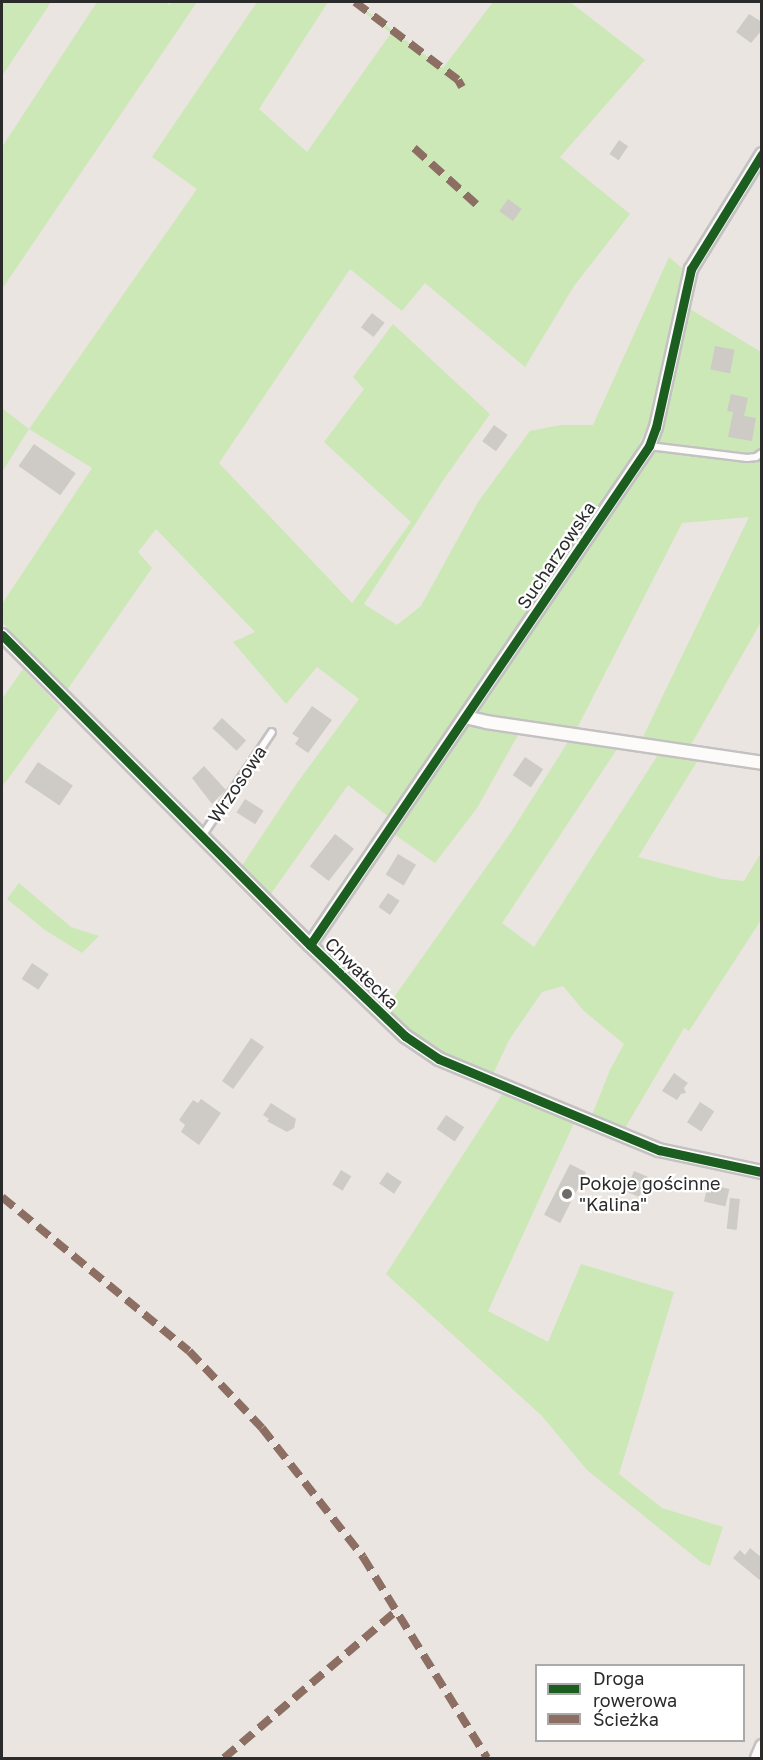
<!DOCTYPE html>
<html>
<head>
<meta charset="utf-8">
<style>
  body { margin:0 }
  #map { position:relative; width:763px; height:1760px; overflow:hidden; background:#eae5e0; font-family:"Golos Text",sans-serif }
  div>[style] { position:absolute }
  .green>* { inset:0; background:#cbe8b6 }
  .building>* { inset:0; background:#cecbc7; transform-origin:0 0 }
  .roads { filter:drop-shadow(2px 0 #c3c1c2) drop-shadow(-2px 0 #c3c1c2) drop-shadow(0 2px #c3c1c2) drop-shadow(0 -2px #c3c1c2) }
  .lane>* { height:6px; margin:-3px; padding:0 3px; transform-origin:3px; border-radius:3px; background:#fcfbfa }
  .street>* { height:12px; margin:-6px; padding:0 6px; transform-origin:6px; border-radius:6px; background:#fcfbfa }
  .quiet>* { height:8px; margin-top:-4px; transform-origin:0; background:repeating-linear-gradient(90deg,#8d6e63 0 15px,transparent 0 23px) }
  .cycleway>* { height:9px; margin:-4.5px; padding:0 4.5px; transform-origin:4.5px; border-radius:4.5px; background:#1b5e20 }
  .dots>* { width:16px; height:16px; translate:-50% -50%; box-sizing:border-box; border:3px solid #fff; border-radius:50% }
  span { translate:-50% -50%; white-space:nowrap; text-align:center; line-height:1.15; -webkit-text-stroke:4.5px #fff; paint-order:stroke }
  .street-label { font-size:18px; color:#2b2b2b }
  .poi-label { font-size:18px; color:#2b2b2b }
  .left { translate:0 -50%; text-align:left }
  .frame { position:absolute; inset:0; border:3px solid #2b2b2b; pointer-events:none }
  .legend { position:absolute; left:535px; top:1664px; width:210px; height:78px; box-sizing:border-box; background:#fff; border:2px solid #aaa; margin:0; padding:8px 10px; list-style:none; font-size:18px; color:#2b2b2b }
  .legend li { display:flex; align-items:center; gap:12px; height:30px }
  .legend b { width:30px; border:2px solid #aaa }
</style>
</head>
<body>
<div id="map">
  <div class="green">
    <i style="clip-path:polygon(2px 2px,51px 2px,2px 76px)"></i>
    <i style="clip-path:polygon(97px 2px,165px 2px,170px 5px,172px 2px,197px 2px,2px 289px,2px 147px)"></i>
    <i style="clip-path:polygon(257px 2px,328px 2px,259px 109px,307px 152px,391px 33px,351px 2px,364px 2px,360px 6px,443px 68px,493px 2px,570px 2px,645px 60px,560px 157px,630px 214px,574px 286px,525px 367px,425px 283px,402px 311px,350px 269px,219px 463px,352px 603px,411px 522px,324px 442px,364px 389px,353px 377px,393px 324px,490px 414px,444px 479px,364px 604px,397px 625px,421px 606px,478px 502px,530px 431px,561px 425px,593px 425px,669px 257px,683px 269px,651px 419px,635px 453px,596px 514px,389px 817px,348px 785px,270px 895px,241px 867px,297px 783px,359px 699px,317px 667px,286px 704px,233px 642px,255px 632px,156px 529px,138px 552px,152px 568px,67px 690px,2px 622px,2px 604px,92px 468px,29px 429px,2px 472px,2px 412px,3px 409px,29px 429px,197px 189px,152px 157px)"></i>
    <i style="clip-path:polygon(690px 309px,761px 352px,761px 622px,688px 750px,642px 739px,749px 517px,682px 523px,576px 730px,475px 713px,642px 470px,656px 441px)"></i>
    <i style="clip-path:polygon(23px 669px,60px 707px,2px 787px,2px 699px)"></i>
    <i style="clip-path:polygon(468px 725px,518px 735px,477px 808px,435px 863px,394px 834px)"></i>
    <i style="clip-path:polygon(568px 742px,617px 749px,502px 923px,534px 947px,658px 755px,698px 760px,638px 857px,722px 879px,744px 881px,761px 853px,761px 920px,689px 1031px,684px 1028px,625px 1128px,592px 1115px,610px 1070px,624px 1044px,584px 1011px,563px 986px,542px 992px,509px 1040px,493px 1074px,428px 1048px,385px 1010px,511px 832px)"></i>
    <i style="clip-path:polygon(19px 883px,71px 927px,99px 936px,82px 953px,45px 930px,7px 899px)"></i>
    <i style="clip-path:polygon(503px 1093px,574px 1123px,488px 1311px,548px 1342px,581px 1264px,674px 1292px,619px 1474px,662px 1508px,723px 1527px,710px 1566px,701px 1562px,587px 1470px,542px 1416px,386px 1274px)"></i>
  </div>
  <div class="building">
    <i style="clip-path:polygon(749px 14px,762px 22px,762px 30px,751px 43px,736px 32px)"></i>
    <i style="left:619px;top:140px;width:11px;height:17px;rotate:34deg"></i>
    <i style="left:508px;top:199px;width:17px;height:15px;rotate:36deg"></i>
    <i style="left:372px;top:313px;width:16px;height:18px;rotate:38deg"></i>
    <i style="left:715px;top:346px;width:20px;height:24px;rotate:11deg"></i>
    <i style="clip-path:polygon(731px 394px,748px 398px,744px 416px,756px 418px,752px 441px,728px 437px,733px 412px,727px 411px)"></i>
    <i style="left:494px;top:425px;width:17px;height:20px;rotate:36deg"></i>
    <i style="left:34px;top:444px;width:51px;height:27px;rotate:35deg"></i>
    <i style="clip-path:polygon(312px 706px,332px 720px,308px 753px,295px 744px,299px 738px,292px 734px)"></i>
    <i style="left:222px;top:718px;width:33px;height:14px;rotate:43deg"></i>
    <i style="left:525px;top:757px;width:22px;height:22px;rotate:34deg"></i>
    <i style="left:38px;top:762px;width:42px;height:24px;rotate:34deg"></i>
    <i style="clip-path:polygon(204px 766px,226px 790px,212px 804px,192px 778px)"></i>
    <i style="left:245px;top:799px;width:22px;height:16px;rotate:32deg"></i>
    <i style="left:335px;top:834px;width:24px;height:41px;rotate:38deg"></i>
    <i style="left:398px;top:854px;width:21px;height:24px;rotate:31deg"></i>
    <i style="left:388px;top:893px;width:14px;height:17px;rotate:34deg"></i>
    <i style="left:32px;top:963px;width:20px;height:19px;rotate:33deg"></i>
    <i style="clip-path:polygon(251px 1038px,264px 1047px,233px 1089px,222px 1081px)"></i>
    <i style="clip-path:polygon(674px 1073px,688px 1083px,684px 1088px,686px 1093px,681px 1094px,677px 1100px,662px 1091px)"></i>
    <i style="clip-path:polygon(201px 1099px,221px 1113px,199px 1145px,181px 1132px,185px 1125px,179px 1120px,193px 1100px,198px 1103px)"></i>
    <i style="left:700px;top:1102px;width:17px;height:24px;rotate:33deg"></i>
    <i style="clip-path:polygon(271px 1103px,296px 1119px,294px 1128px,287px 1132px,267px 1121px,269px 1119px,263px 1115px)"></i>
    <i style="left:446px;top:1115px;width:22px;height:17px;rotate:34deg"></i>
    <i style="left:570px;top:1164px;width:18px;height:57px;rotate:27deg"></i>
    <i style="left:341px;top:1170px;width:12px;height:17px;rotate:31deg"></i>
    <i style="left:634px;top:1171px;width:15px;height:22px;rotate:23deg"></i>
    <i style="left:387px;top:1172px;width:18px;height:14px;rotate:34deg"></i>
    <i style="left:708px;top:1184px;width:22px;height:18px;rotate:13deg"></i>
    <i style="left:730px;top:1198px;width:10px;height:31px;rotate:6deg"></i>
    <i style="clip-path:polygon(750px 1548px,762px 1558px,762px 1582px,733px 1558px,740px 1550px,745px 1555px)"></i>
  </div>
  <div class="roads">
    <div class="lane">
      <i style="left:649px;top:446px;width:99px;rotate:7deg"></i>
      <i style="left:747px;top:458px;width:9px;rotate:-6deg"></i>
      <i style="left:756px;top:457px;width:7px;rotate:-34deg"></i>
      <i style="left:202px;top:836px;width:125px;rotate:-56.1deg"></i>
    </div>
    <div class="street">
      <i style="left:2px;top:635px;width:437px;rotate:45.2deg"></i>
      <i style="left:310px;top:945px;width:132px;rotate:43.8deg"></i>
      <i style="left:405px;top:1036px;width:41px;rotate:34.1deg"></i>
      <i style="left:439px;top:1059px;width:238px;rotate:22.5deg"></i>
      <i style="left:659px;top:1150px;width:105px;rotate:12.1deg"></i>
      <i style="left:465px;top:717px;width:22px;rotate:13deg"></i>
      <i style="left:486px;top:722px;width:279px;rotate:8.4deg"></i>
      <i style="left:310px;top:945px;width:603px;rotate:-55.81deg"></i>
      <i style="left:649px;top:446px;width:20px;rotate:-70deg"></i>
      <i style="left:656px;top:427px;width:162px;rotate:-77.5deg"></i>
      <i style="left:691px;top:269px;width:135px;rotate:-58.3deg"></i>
      <i style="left:757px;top:1758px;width:13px;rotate:-67deg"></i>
    </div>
  </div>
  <div class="quiet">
    <i style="left:355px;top:2px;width:129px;rotate:37.1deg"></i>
    <i style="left:458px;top:80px;width:8px;rotate:60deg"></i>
    <i style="left:414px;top:148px;width:84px;rotate:42.1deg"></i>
    <i style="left:2px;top:1197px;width:242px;rotate:39.5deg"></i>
    <i style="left:189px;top:1351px;width:106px;rotate:46.5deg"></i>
    <i style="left:262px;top:1428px;width:164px;rotate:51.9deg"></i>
    <i style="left:363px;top:1557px;width:236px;rotate:58.3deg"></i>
    <i style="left:224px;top:1758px;width:228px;rotate:-40.5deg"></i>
  </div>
  <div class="cycleway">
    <i style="left:2px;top:635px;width:437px;rotate:45.2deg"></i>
    <i style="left:310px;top:945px;width:132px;rotate:43.8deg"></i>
    <i style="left:405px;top:1036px;width:41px;rotate:34.1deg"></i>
    <i style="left:439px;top:1059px;width:238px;rotate:22.5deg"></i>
    <i style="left:659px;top:1150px;width:105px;rotate:12.1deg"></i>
    <i style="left:310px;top:945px;width:603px;rotate:-55.81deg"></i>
    <i style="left:649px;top:446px;width:20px;rotate:-70deg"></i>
    <i style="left:656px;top:427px;width:162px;rotate:-77.5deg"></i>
    <i style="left:691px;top:269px;width:135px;rotate:-58.3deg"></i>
  </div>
  <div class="dots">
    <i style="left:567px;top:1194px;background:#6e6c6a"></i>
  </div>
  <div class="street-label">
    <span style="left:556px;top:555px;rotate:-56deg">Sucharzowska</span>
    <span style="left:237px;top:784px;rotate:-56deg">Wrzosowa</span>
    <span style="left:362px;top:973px;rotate:44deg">Chwałecka</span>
  </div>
  <div class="poi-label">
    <span class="left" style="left:579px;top:1194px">Pokoje gościnne<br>"Kalina"</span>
  </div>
  <div class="frame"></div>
  <ul class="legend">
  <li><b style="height:8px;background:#1b5e20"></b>Droga rowerowa</li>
  <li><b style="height:8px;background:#8d6e63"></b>Ścieżka</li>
  </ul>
</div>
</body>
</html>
